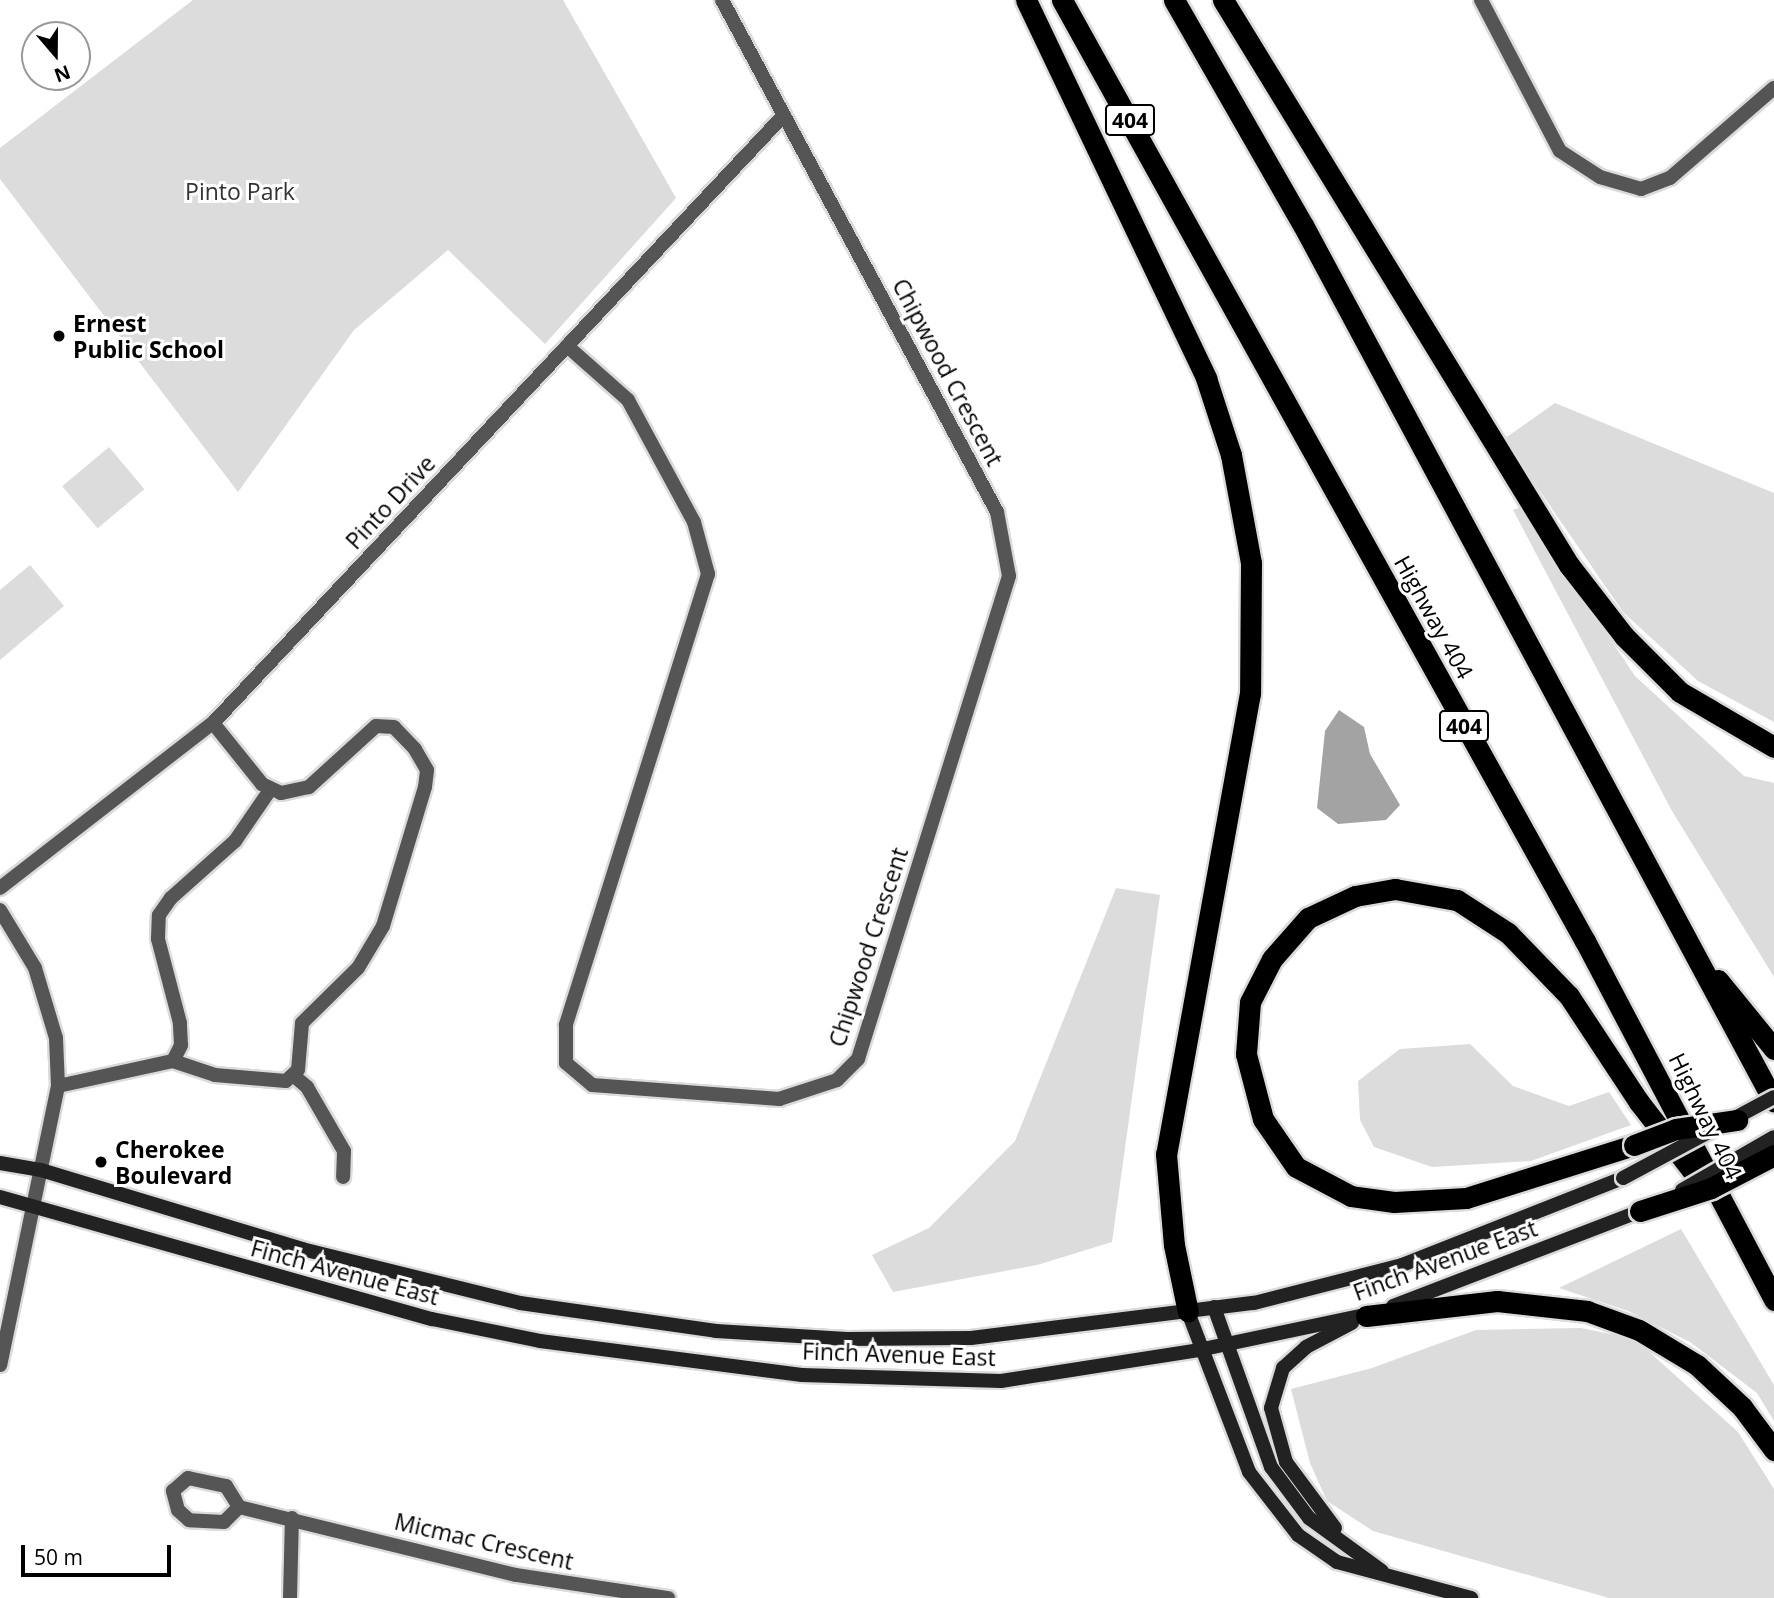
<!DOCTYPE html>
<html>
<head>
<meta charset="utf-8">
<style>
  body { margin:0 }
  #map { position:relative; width:1774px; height:1598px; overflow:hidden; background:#fff; font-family:"Open Sans",sans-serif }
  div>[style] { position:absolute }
  .green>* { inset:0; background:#dcdcdc; transform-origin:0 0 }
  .water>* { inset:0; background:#a3a3a3 }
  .roads { filter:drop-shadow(2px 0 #dbdbdb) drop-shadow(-2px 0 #dbdbdb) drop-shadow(0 2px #dbdbdb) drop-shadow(0 -2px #dbdbdb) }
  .street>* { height:14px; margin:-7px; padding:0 7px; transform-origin:7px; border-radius:7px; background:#555 }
  .secondary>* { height:14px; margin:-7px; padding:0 7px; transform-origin:7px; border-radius:7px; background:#222 }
  .highway>* { height:21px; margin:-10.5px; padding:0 10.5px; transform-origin:10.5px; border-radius:10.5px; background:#000 }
  .bridges { filter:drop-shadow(2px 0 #dbdbdb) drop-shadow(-2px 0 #dbdbdb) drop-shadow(0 2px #dbdbdb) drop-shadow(0 -2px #dbdbdb) }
  .secondary-bridge>* { height:14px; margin:-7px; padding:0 7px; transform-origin:7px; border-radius:7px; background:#222 }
  .highway-bridge>* { height:21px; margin:-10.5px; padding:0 10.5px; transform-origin:10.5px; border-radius:10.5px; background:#000 }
  .dots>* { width:19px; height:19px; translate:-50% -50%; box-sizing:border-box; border:4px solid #fff; border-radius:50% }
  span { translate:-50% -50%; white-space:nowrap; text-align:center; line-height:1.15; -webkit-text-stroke:6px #fff; paint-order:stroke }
  .shield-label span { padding:2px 5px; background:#fff; border:2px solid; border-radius:5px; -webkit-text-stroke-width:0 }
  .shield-label { font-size:21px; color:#000; font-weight:700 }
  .park-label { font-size:23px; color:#333 }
  .poi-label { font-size:23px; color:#000; font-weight:700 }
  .left { translate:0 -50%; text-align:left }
  .street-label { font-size:23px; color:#000 }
  .north { position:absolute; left:21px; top:21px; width:70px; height:70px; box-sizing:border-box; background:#fff; border:2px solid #999; border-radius:50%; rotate:160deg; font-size:19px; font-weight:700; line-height:28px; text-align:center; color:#000 }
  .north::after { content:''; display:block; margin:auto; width:24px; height:32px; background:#000; clip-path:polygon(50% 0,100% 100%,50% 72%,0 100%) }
  .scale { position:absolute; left:21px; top:1545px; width:150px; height:32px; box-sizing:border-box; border:4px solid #000; border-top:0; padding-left:9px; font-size:21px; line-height:24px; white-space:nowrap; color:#000; -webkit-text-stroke:5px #fff; paint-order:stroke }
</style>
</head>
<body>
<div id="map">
  <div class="green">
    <i style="clip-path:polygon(193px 0,563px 0,676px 198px,545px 344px,448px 250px,354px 330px,238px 492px,0 179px,0 148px)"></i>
    <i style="clip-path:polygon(1555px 403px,1774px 493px,1774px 722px,1698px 681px,1623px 612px,1504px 439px)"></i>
    <i style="left:109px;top:447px;width:55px;height:61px;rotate:50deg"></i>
    <i style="clip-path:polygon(1521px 507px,1635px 676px,1744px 776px,1774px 783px,1774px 977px,1672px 811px,1513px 510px)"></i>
    <i style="clip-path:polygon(30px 565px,64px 606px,0 660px,0 590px)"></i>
    <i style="clip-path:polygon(1116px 888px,1160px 895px,1112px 1242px,1037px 1265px,893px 1292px,872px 1255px,929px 1228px,1015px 1141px)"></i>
    <i style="clip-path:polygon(1470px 1044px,1513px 1086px,1569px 1106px,1609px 1092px,1631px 1125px,1531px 1161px,1432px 1167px,1374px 1147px,1360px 1120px,1358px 1081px,1400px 1049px)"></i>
    <i style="clip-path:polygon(1681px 1229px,1774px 1385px,1774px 1421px,1757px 1393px,1690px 1342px,1628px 1311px,1559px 1288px)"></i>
    <i style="clip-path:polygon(1581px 1328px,1635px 1339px,1738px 1432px,1774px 1489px,1774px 1598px,1609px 1598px,1373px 1531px,1327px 1501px,1310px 1463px,1291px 1389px,1372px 1368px,1476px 1330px)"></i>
  </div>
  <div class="water">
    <i style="clip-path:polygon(1339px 710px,1364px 727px,1370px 754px,1400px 805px,1386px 820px,1338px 824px,1317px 808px,1325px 731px)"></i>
  </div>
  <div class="roads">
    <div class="street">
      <i style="left:1481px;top:0;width:170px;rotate:62.4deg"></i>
      <i style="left:1560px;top:151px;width:48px;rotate:33deg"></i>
      <i style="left:1600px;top:177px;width:43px;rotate:16.3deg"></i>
      <i style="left:1641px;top:189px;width:31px;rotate:-21deg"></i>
      <i style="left:1670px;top:178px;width:138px;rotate:-40.9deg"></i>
      <i style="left:567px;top:346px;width:81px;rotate:41.5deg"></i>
      <i style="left:628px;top:400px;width:139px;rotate:61.6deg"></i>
      <i style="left:694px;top:522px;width:54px;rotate:74.9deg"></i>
      <i style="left:708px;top:574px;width:473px;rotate:107.5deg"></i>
      <i style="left:566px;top:1025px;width:38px;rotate:90deg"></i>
      <i style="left:566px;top:1063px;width:34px;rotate:40deg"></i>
      <i style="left:592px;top:1085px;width:188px;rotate:4.3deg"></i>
      <i style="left:779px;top:1099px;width:61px;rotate:-18.1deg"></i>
      <i style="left:837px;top:1080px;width:30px;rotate:-45deg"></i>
      <i style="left:858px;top:1059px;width:506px;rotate:-72.64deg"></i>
      <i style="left:1009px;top:576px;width:65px;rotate:-100.6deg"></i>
      <i style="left:997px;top:512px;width:581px;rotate:-118.24deg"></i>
      <i style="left:0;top:888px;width:269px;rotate:-37.8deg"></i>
      <i style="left:213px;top:723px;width:834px;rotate:-46.8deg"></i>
      <i style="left:0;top:910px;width:68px;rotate:58.9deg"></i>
      <i style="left:35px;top:968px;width:73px;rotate:73.3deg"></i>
      <i style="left:56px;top:1038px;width:48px;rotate:87.6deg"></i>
      <i style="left:58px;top:1086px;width:285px;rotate:101.7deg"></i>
      <i style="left:173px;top:1061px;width:18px;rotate:-63deg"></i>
      <i style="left:181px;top:1045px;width:22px;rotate:-93deg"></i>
      <i style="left:180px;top:1023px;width:87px;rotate:-104.7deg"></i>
      <i style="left:158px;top:939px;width:24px;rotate:-88deg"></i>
      <i style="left:159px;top:915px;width:21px;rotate:-55deg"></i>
      <i style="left:171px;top:898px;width:86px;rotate:-41.7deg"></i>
      <i style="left:235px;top:841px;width:62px;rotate:-55.5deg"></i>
      <i style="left:294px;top:1076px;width:17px;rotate:40deg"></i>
      <i style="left:307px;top:1087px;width:74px;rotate:60deg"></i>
      <i style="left:344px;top:1151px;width:26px;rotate:92deg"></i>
      <i style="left:58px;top:1086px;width:118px;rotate:-12.3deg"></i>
      <i style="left:173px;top:1061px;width:44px;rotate:18.4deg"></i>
      <i style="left:215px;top:1075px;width:71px;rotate:4.8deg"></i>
      <i style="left:286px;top:1081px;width:16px;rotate:-43deg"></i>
      <i style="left:298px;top:1070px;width:47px;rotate:-85.1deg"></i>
      <i style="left:302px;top:1023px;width:78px;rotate:-44.5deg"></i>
      <i style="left:358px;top:968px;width:49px;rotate:-59.2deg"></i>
      <i style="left:383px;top:926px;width:145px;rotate:-73.2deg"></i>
      <i style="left:425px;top:787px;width:17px;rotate:-83deg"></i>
      <i style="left:427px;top:770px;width:24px;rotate:-120deg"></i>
      <i style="left:415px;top:749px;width:30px;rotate:-134deg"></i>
      <i style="left:394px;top:727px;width:18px;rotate:-177deg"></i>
      <i style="left:376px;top:726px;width:91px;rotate:137.7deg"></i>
      <i style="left:309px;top:787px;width:29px;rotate:168deg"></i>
      <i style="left:281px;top:793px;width:21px;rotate:-155deg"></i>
      <i style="left:262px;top:784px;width:78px;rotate:-128.8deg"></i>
      <i style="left:239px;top:1507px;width:21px;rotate:135deg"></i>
      <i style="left:224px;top:1522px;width:35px;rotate:-177deg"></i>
      <i style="left:189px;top:1520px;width:15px;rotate:-138deg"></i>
      <i style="left:178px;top:1510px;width:20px;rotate:-105deg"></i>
      <i style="left:173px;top:1491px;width:20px;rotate:-41deg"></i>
      <i style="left:188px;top:1478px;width:39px;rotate:12deg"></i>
      <i style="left:226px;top:1486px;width:25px;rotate:58deg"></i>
      <i style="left:239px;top:1507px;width:285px;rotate:13.8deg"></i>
      <i style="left:516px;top:1575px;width:154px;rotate:8.6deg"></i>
      <i style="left:290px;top:1598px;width:80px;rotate:-88.6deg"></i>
    </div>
    <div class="secondary">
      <i style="left:0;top:1163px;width:42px;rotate:9.7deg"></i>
      <i style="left:41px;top:1170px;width:273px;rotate:16.8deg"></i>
      <i style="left:302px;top:1249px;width:225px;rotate:13.9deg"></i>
      <i style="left:520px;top:1303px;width:198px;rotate:8.1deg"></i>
      <i style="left:716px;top:1331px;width:131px;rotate:3.5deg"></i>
      <i style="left:847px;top:1339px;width:124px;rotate:-0.5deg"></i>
      <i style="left:971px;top:1338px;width:285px;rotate:-7.1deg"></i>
      <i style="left:1254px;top:1303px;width:153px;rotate:-14.4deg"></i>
      <i style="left:1402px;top:1265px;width:238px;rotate:-21.5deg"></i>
      <i style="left:0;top:1197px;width:449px;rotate:15.8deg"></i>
      <i style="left:432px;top:1319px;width:110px;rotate:11.5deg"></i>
      <i style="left:540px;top:1341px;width:264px;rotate:7.4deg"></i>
      <i style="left:802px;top:1375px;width:199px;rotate:1.7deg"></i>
      <i style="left:1001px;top:1381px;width:200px;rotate:-8.9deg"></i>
      <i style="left:1199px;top:1350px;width:179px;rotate:-11.9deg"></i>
      <i style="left:1393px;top:1306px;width:265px;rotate:-21deg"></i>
      <i style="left:1214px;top:1307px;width:170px;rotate:70.4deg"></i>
      <i style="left:1271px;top:1467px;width:64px;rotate:53.3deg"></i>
      <i style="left:1309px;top:1518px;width:90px;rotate:36deg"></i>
      <i style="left:1188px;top:1312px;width:171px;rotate:69.1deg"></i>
      <i style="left:1249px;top:1472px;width:80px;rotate:52.1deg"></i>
      <i style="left:1298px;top:1535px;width:47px;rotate:34.7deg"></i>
      <i style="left:1337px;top:1562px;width:139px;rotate:15deg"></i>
      <i style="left:1335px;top:1528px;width:82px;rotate:-126.6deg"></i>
      <i style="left:1286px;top:1462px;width:56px;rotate:-105.5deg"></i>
      <i style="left:1271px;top:1408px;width:42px;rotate:-73.3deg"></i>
      <i style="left:1283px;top:1368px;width:31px;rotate:-42deg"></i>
      <i style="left:1306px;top:1347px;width:52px;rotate:-27.6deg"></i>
    </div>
    <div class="highway">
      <i style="left:1026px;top:0;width:419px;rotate:64.5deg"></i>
      <i style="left:1206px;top:378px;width:81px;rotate:72deg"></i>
      <i style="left:1231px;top:455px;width:110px;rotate:79.5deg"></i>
      <i style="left:1251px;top:563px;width:130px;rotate:90.4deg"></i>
      <i style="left:1250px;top:693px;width:469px;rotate:100.3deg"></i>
      <i style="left:1166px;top:1154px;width:91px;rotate:85deg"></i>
      <i style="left:1174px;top:1245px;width:68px;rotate:78.2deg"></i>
      <i style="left:1062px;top:0;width:1077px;rotate:60.94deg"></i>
      <i style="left:1585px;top:941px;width:406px;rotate:62.2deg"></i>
      <i style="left:1174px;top:0;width:259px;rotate:60.2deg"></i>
      <i style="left:1303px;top:225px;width:995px;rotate:61.76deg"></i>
      <i style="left:1223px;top:0;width:663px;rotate:58.52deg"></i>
      <i style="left:1569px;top:565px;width:90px;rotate:52.2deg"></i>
      <i style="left:1624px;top:636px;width:79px;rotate:45deg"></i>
      <i style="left:1680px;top:692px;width:109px;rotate:30.3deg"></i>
      <i style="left:1718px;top:980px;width:89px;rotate:50.9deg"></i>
      <i style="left:1634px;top:1145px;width:176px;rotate:162.5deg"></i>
      <i style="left:1466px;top:1198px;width:72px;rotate:176.8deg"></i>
      <i style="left:1394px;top:1202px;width:43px;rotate:-172.1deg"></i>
      <i style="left:1351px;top:1196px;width:62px;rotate:-152.2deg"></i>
      <i style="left:1296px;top:1167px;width:58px;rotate:-124.5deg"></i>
      <i style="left:1263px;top:1119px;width:67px;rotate:-104.7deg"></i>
      <i style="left:1246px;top:1054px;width:52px;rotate:-85.6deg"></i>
      <i style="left:1250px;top:1002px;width:48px;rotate:-62.9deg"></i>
      <i style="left:1272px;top:959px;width:55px;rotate:-48.7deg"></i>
      <i style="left:1308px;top:918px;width:52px;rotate:-25.1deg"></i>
      <i style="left:1355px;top:896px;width:41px;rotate:-9.9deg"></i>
      <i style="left:1395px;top:889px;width:63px;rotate:10.1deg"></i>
      <i style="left:1457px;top:900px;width:61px;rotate:32.9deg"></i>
      <i style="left:1508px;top:933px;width:88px;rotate:45.9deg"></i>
      <i style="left:1569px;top:996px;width:127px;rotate:56.6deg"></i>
      <i style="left:1639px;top:1102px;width:101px;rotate:52.2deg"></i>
      <i style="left:1366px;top:1316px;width:132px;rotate:-6.5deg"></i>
      <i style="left:1497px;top:1301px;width:91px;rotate:6.3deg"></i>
      <i style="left:1587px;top:1311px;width:55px;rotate:20.1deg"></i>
      <i style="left:1639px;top:1330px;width:68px;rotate:31.1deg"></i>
      <i style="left:1697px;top:1365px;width:62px;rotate:43deg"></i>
      <i style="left:1742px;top:1407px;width:54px;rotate:53.3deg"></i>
    </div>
  </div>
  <div class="bridges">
    <div class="secondary-bridge">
      <i style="left:1623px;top:1178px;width:171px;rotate:-28.2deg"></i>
      <i style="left:1682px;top:1190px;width:106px;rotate:-29.9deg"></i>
    </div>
    <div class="highway-bridge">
      <i style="left:1634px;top:1145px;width:45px;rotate:-20.9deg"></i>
      <i style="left:1676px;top:1129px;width:62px;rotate:-8.4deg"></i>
      <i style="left:1640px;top:1211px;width:75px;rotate:-17.9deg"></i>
      <i style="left:1711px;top:1188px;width:71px;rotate:-27.6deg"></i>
    </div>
  </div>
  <div class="dots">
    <i style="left:59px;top:336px;background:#000"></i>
    <i style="left:101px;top:1162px;background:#000"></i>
  </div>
  <div class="shield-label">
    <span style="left:1130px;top:120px">404</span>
    <span style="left:1464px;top:726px">404</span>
  </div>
  <div class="park-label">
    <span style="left:240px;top:191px">Pinto Park</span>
  </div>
  <div class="poi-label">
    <span class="left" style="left:73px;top:336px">Ernest<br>Public School</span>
    <span class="left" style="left:115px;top:1162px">Cherokee<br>Boulevard</span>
  </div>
  <div class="street-label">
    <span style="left:948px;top:372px;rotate:62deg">Chipwood Crescent</span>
    <span style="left:390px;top:502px;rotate:-47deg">Pinto Drive</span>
    <span style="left:1434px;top:617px;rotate:61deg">Highway 404</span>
    <span style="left:868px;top:947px;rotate:-72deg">Chipwood Crescent</span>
    <span style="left:1706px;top:1116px;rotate:64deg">Highway 404</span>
    <span style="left:1445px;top:1260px;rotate:-20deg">Finch Avenue East</span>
    <span style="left:345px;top:1272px;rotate:15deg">Finch Avenue East</span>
    <span style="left:899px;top:1354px;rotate:2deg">Finch Avenue East</span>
    <span style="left:484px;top:1541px;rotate:13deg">Micmac Crescent</span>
  </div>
  <div class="north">N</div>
  <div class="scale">50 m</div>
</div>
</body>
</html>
